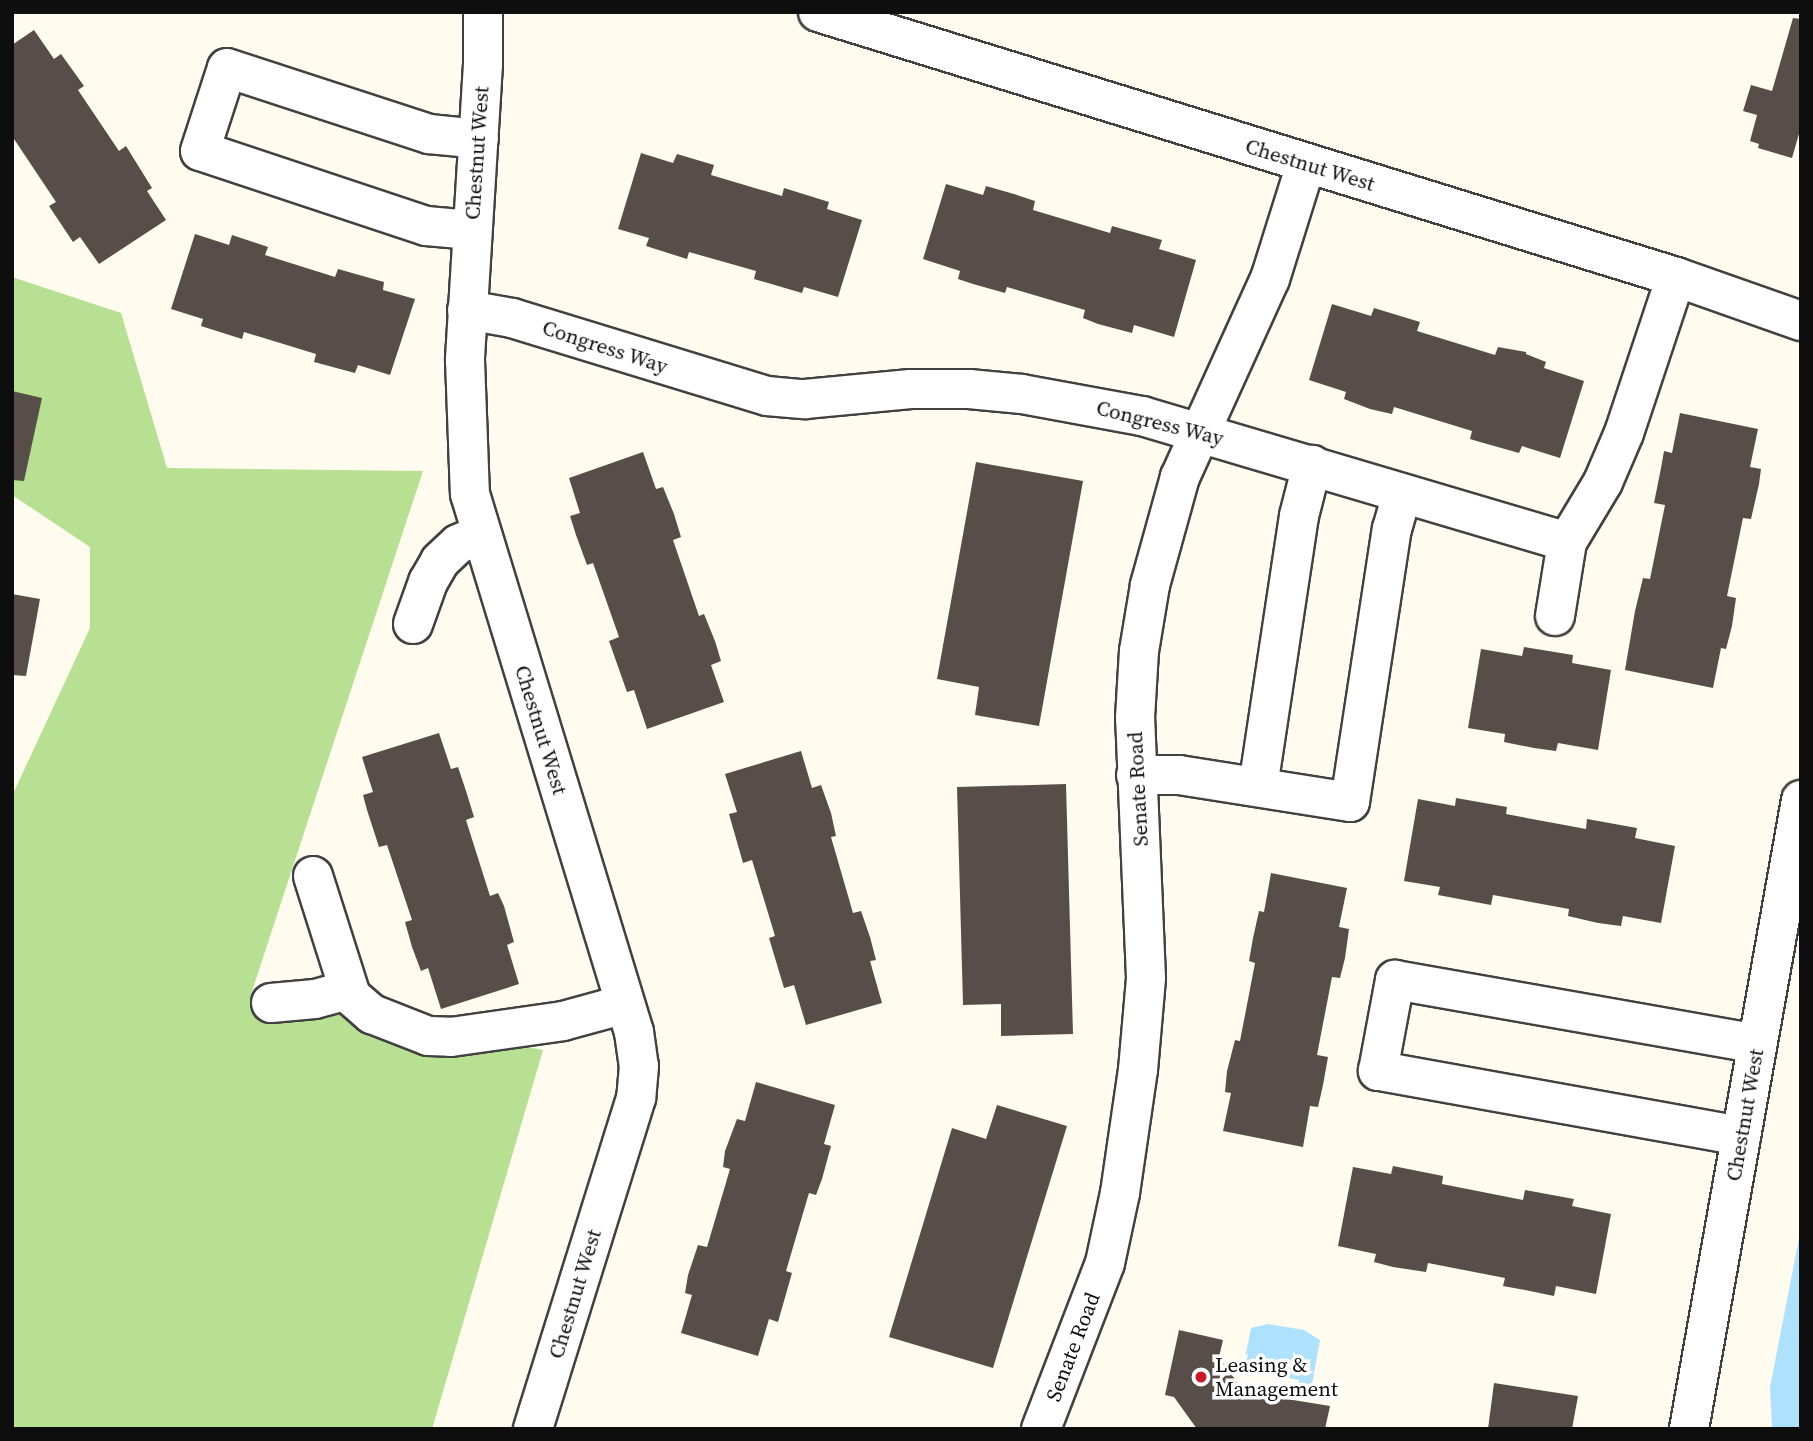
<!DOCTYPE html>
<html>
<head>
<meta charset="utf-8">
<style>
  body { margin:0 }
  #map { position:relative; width:1813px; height:1441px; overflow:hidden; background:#fffbef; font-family:"Source Serif 4",serif }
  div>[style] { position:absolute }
  .forest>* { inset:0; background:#b8e092 }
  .water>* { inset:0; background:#aee1fc }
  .building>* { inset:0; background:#584e49 }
  .roads { filter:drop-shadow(2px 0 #414141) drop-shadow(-2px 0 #414141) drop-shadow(0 2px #414141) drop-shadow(0 -2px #414141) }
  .minor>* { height:38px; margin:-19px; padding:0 19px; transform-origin:19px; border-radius:19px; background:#fff }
  .dots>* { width:19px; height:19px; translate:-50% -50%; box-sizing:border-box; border:4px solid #fff; border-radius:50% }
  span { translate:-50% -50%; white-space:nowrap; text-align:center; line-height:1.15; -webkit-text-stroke:7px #fff; paint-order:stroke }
  .street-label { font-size:21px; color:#0e0e0e }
  .poi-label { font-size:21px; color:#0e0e0e }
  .left { translate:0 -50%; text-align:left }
  .frame { position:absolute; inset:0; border:14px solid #0e0e0e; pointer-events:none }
</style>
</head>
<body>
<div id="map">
  <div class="forest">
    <i style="clip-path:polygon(12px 277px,121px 313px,167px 468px,423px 471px,251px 994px,543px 1050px,432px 1429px,12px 1429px,12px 796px,90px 628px,90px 547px,12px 495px)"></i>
  </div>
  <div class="water">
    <i style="clip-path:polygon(1801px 1228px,1801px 1429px,1772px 1429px,1770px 1387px)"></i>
    <i style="clip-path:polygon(1268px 1324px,1304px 1330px,1320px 1340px,1311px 1390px,1299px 1388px,1299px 1380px,1243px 1369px,1251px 1328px)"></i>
  </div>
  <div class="building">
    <i style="clip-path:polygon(1793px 18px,1801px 19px,1801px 127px,1792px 158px,1758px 148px,1759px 144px,1750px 141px,1757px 115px,1743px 111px,1751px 85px,1772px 91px)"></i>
    <i style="clip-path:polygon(34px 30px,54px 59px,61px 54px,84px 86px,78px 90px,119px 151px,126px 146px,152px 188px,147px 191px,166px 220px,99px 264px,80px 237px,73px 242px,49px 206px,56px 202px,12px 136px,12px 45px)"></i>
    <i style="clip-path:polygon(641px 153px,673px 163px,677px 154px,714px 165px,711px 175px,782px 196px,784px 188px,829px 202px,827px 209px,862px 220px,838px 297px,804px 287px,802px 293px,754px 279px,756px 271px,689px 252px,687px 259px,646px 246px,649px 238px,618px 229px)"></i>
    <i style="clip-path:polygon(946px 184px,983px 195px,986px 186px,1014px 194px,1035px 201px,1033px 210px,1110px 233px,1112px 226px,1162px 240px,1159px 249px,1196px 260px,1174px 337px,1134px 325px,1132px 333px,1098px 324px,1083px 318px,1085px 310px,1007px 287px,1005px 293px,973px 284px,958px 279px,960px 271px,923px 259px)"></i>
    <i style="clip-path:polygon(195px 234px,229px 245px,232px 235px,268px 247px,265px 255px,335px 277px,338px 269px,384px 282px,383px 290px,415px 299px,390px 375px,358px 365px,355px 373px,314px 362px,316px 354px,244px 332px,242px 339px,201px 326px,203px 319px,171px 309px)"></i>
    <i style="clip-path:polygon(1332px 304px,1371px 316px,1374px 308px,1420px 322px,1417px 331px,1495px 355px,1498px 347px,1526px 352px,1526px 354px,1546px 362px,1544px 368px,1584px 381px,1560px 458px,1522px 446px,1519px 453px,1480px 442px,1470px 439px,1472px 431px,1394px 407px,1392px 414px,1370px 409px,1344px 399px,1346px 392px,1309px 380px)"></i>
    <i style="clip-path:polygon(12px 391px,42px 398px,24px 481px,12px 480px)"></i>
    <i style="clip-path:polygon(1680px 413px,1758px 429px,1750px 467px,1761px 469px,1759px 484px,1751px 519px,1743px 518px,1727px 596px,1736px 598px,1732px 626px,1726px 649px,1721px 648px,1713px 688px,1625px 670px,1635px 611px,1643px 578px,1650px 579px,1665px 505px,1654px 503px,1661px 468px,1664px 451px,1672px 453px)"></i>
    <i style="clip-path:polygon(643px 452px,656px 489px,663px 487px,674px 514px,681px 537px,673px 540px,699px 616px,704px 614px,715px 641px,721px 661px,711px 665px,724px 702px,647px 729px,634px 690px,627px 692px,609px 641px,619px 637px,593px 563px,587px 565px,576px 535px,570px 516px,580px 513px,569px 478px)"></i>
    <i style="clip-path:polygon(976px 462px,1083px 481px,1039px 726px,975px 715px,979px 687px,937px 679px)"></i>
    <i style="clip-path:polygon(12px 594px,40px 599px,26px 676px,12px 675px)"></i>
    <i style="clip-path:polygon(1524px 647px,1573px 655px,1572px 663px,1611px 670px,1598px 750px,1558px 743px,1556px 751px,1534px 748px,1504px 742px,1505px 734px,1468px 728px,1481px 649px,1522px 656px)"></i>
    <i style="clip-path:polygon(439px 733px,451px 769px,458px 767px,467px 794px,474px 817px,466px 820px,490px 896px,498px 893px,504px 906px,514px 942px,507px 945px,519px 984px,441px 1009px,428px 968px,421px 971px,412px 947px,405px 922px,412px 920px,387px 845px,379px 847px,367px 810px,363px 795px,373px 792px,362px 757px)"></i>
    <i style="clip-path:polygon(801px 751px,812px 788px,821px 785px,831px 813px,836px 836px,831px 837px,853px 913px,861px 911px,870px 937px,876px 960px,870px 961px,882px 1003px,806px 1025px,794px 985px,784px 988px,769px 938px,775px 936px,752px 860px,743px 863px,729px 814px,737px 812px,725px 774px)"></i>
    <i style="clip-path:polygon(1066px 784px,1073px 1034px,1001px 1036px,1001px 1004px,963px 1005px,957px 787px)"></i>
    <i style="clip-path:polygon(1456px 798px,1507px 807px,1506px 814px,1586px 829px,1587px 819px,1637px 828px,1635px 838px,1675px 846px,1661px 923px,1623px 916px,1621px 926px,1598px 923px,1568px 916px,1569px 909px,1493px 895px,1491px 905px,1438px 895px,1440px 887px,1404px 881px,1418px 799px,1455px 806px)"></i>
    <i style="clip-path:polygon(1271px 873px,1347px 888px,1339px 927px,1349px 929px,1345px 958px,1340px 978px,1332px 977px,1317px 1055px,1328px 1057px,1323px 1085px,1318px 1107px,1310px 1106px,1303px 1147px,1223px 1131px,1231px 1093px,1225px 1092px,1227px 1071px,1235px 1040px,1240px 1041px,1255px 963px,1249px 961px,1253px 938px,1259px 911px,1264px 912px)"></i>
    <i style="clip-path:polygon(756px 1082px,835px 1105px,824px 1144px,831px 1146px,822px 1179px,816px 1195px,809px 1193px,786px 1271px,792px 1273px,778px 1322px,769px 1319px,758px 1356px,681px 1333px,692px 1295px,685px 1293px,688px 1275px,698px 1245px,707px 1247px,730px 1169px,723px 1167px,725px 1151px,737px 1119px,745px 1121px)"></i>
    <i style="clip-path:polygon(997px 1105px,1067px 1126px,993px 1368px,889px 1337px,952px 1128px,986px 1139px)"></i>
    <i style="clip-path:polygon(1393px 1166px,1443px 1176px,1442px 1184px,1523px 1200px,1525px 1190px,1574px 1199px,1572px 1206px,1611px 1214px,1596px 1294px,1556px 1286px,1554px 1296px,1525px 1290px,1503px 1286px,1505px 1278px,1428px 1263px,1426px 1272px,1393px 1267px,1374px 1262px,1376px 1254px,1338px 1246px,1353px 1167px,1391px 1174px)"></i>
    <i style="clip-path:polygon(1179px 1330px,1223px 1340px,1219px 1357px,1244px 1392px,1330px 1406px,1325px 1429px,1197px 1429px,1174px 1397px,1165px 1395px)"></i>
    <i style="clip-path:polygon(1494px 1383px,1578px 1396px,1572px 1429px,1488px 1429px)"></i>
  </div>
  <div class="roads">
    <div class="minor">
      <i style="left:483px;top:12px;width:52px;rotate:90deg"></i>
      <i style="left:483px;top:64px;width:297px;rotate:93.5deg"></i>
      <i style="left:465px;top:360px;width:134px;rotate:87.9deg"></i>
      <i style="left:470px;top:494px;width:562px;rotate:73.05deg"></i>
      <i style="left:634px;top:1032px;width:34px;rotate:82deg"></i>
      <i style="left:639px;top:1066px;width:32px;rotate:95deg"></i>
      <i style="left:636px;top:1098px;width:347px;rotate:107.3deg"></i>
      <i style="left:818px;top:12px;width:898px;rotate:17.16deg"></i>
      <i style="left:1676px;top:277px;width:133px;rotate:19.4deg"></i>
      <i style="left:472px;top:230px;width:46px;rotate:-175deg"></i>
      <i style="left:426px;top:226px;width:238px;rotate:-161.6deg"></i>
      <i style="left:200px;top:151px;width:87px;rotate:-72deg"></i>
      <i style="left:227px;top:68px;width:213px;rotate:18.1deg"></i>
      <i style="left:429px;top:134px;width:50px;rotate:5.7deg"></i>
      <i style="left:467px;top:310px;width:46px;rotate:10.1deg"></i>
      <i style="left:512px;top:318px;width:267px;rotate:17deg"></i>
      <i style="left:767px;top:396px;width:38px;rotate:5deg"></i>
      <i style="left:805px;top:399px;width:106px;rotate:-5.4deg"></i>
      <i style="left:911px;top:389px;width:58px"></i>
      <i style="left:969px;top:389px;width:53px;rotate:5.4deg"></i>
      <i style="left:1022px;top:394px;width:122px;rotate:10.4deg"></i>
      <i style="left:1142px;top:416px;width:443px;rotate:16.5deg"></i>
      <i style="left:1567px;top:542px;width:70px;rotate:-59deg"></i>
      <i style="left:1603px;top:482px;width:53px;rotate:-66.8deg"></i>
      <i style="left:1624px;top:433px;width:164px;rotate:-71.6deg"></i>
      <i style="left:1555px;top:616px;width:75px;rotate:-80.8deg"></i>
      <i style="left:413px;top:624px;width:45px;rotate:-70.3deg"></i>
      <i style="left:428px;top:582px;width:24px;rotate:-60deg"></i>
      <i style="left:440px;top:561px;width:25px;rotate:-43deg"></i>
      <i style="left:458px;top:544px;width:25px;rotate:-23deg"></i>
      <i style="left:1136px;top:775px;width:43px"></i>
      <i style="left:1179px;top:775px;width:173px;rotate:9deg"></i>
      <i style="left:1350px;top:802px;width:276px;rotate:-81.3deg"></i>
      <i style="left:1392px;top:529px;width:37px;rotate:-74deg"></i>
      <i style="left:1258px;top:787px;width:274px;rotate:-81.4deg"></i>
      <i style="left:1299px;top:516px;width:53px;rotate:-75.7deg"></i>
      <i style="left:313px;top:876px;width:126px;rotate:72.4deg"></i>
      <i style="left:351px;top:996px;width:28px;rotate:41deg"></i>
      <i style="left:372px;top:1014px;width:60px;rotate:21.4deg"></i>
      <i style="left:428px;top:1036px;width:23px;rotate:2deg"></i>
      <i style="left:451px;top:1037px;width:113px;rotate:-8.1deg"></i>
      <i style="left:563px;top:1021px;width:64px;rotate:-15.3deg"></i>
      <i style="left:271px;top:1003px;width:44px;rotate:-5.2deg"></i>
      <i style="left:315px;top:999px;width:34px;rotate:-15deg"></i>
      <i style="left:1741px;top:1136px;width:369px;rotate:-169.8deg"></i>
      <i style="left:1378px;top:1071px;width:93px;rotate:-79.4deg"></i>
      <i style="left:1395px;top:980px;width:368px;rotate:10deg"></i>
      <i style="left:1041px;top:1429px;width:178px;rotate:-68.9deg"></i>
      <i style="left:1105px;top:1263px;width:72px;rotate:-77.9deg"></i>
      <i style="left:1120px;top:1193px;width:124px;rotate:-81.7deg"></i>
      <i style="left:1138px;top:1070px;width:92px;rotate:-85deg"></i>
      <i style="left:1146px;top:978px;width:260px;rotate:-92.4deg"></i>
      <i style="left:1135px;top:718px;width:67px;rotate:-86.6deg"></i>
      <i style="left:1139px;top:651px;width:67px;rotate:-80.5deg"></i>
      <i style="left:1150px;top:585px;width:112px;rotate:-74.5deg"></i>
      <i style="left:1180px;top:477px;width:217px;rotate:-65.6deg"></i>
      <i style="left:1270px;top:279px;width:121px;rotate:-72.6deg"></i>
      <i style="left:1689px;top:1429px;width:639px;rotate:-79.9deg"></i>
    </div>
  </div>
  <div class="dots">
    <i style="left:1201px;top:1377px;background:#cc1826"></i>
  </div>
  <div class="street-label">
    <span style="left:477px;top:153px;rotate:-86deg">Chestnut West</span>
    <span style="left:1310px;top:165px;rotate:17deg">Chestnut West</span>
    <span style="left:605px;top:347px;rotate:18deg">Congress Way</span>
    <span style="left:1160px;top:423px;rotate:14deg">Congress Way</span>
    <span style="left:541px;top:730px;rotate:73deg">Chestnut West</span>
    <span style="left:1138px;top:789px;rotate:-93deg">Senate Road</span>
    <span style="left:1745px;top:1115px;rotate:-80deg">Chestnut West</span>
    <span style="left:575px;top:1294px;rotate:-73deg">Chestnut West</span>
    <span style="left:1073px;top:1347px;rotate:-69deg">Senate Road</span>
  </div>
  <div class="poi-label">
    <span class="left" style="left:1215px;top:1377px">Leasing &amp;<br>Management</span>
  </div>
  <div class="frame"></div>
</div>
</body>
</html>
